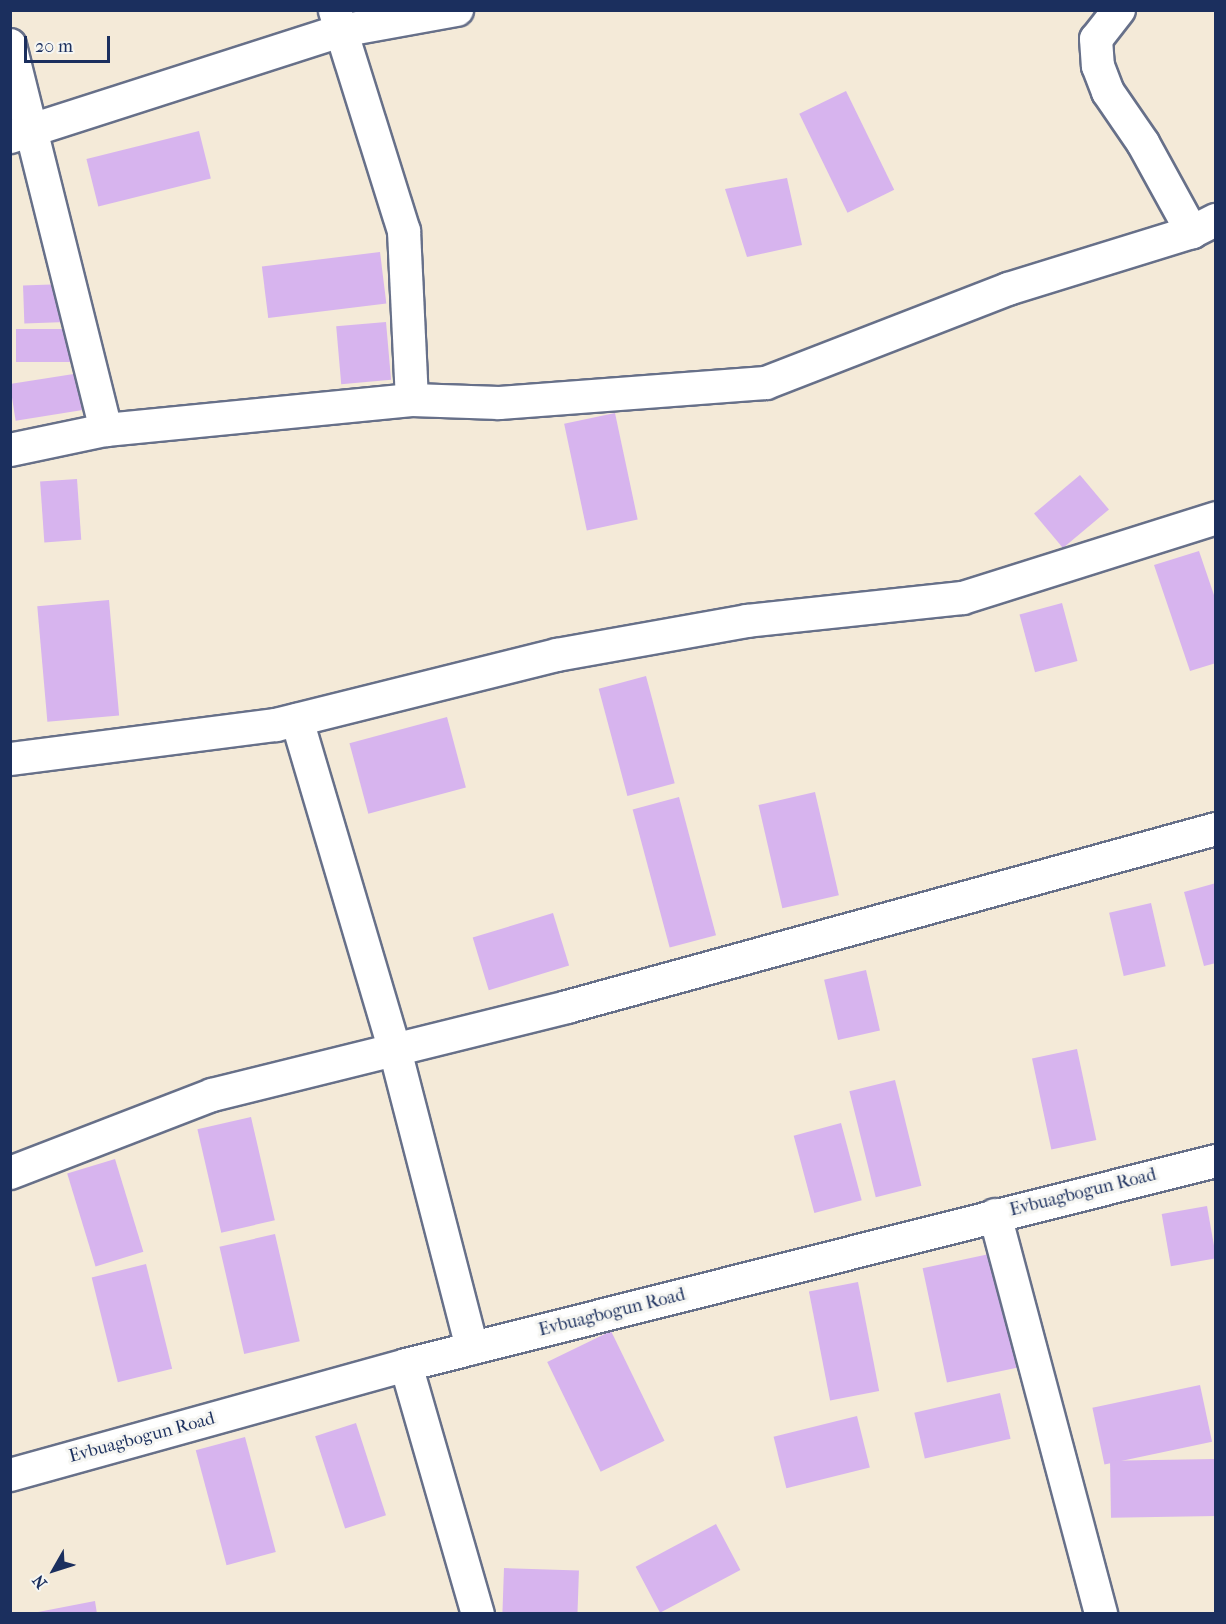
<!DOCTYPE html>
<html>
<head>
<meta charset="utf-8">
<style>
  body { margin:0 }
  #map { position:relative; width:1226px; height:1624px; overflow:hidden; background:#f4ead8; font-family:"IM FELL French Canon",serif }
  div>[style] { position:absolute }
  .building>* { inset:0; background:#d7b4ee; transform-origin:0 0 }
  .roads { filter:drop-shadow(2px 0 #677089) drop-shadow(-2px 0 #677089) drop-shadow(0 2px #677089) drop-shadow(0 -2px #677089) }
  .street>* { height:32px; margin:-16px; padding:0 16px; transform-origin:16px; border-radius:16px; background:#fff }
  span { translate:-50% -50%; white-space:nowrap; text-align:center; line-height:1.15; -webkit-text-stroke:6px #f6f6f2; paint-order:stroke }
  .street-label { font-size:18px; color:#1b2f5e }
  .frame { position:absolute; inset:0; border:12px solid #1b2f5e; pointer-events:none }
  .north { position:absolute; left:24px; top:1540px; width:60px; height:60px; -webkit-text-stroke:4px #f6f6f2; paint-order:stroke; rotate:231deg; font-size:16px; font-weight:700; line-height:24px; text-align:center; color:#1b2f5e }
  .north::after { content:''; display:block; margin:auto; width:21px; height:27px; background:#1b2f5e; clip-path:polygon(50% 0,100% 100%,50% 72%,0 100%) }
  .scale { position:absolute; left:24px; top:36px; width:86px; height:27px; box-sizing:border-box; border:3px solid #1b2f5e; border-top:0; padding-left:8px; font-size:18px; line-height:21px; white-space:nowrap; color:#1b2f5e; -webkit-text-stroke:4px #f6f6f2; paint-order:stroke }
</style>
</head>
<body>
<div id="map">
  <div class="building">
    <i style="left:846px;top:91px;width:110px;height:52px;rotate:64deg"></i>
    <i style="left:199px;top:131px;width:49px;height:116px;rotate:76deg"></i>
    <i style="clip-path:polygon(787px 178px,802px 245px,747px 257px,725px 189px)"></i>
    <i style="left:380px;top:252px;width:52px;height:119px;rotate:83deg"></i>
    <i style="left:65px;top:284px;width:38px;height:42px;rotate:88deg"></i>
    <i style="left:386px;top:322px;width:58px;height:50px;rotate:85deg"></i>
    <i style="left:16px;top:329px;width:56px;height:33px"></i>
    <i style="left:80px;top:373px;width:37px;height:71px;rotate:81deg"></i>
    <i style="left:615px;top:413px;width:109px;height:52px;rotate:78deg"></i>
    <i style="left:1080px;top:475px;width:45px;height:60px;rotate:50deg"></i>
    <i style="left:77px;top:479px;width:61px;height:37px;rotate:86deg"></i>
    <i style="clip-path:polygon(1199px 551px,1216px 601px,1216px 663px,1190px 671px,1154px 565px)"></i>
    <i style="left:109px;top:600px;width:116px;height:72px;rotate:85deg"></i>
    <i style="left:1062px;top:603px;width:60px;height:44px;rotate:75deg"></i>
    <i style="left:646px;top:676px;width:111px;height:49px;rotate:75deg"></i>
    <i style="left:447px;top:717px;width:73px;height:101px;rotate:75deg"></i>
    <i style="left:815px;top:792px;width:106px;height:58px;rotate:77deg"></i>
    <i style="left:679px;top:797px;width:143px;height:48px;rotate:75deg"></i>
    <i style="clip-path:polygon(1216px 883px,1216px 963px,1204px 966px,1184px 892px)"></i>
    <i style="left:1151px;top:903px;width:65px;height:43px;rotate:77deg"></i>
    <i style="left:553px;top:913px;width:55px;height:84px;rotate:73deg"></i>
    <i style="left:866px;top:970px;width:62px;height:43px;rotate:77deg"></i>
    <i style="left:1077px;top:1049px;width:93px;height:46px;rotate:78deg"></i>
    <i style="left:895px;top:1080px;width:109px;height:47px;rotate:76deg"></i>
    <i style="left:251px;top:1117px;width:106px;height:55px;rotate:77deg"></i>
    <i style="left:841px;top:1123px;width:80px;height:49px;rotate:75deg"></i>
    <i style="left:115px;top:1159px;width:97px;height:50px;rotate:73deg"></i>
    <i style="left:1207px;top:1206px;width:53px;height:46px;rotate:80deg"></i>
    <i style="left:275px;top:1234px;width:110px;height:57px;rotate:77deg"></i>
    <i style="left:994px;top:1253px;width:117px;height:73px;rotate:78deg"></i>
    <i style="left:146px;top:1264px;width:108px;height:56px;rotate:76deg"></i>
    <i style="left:858px;top:1282px;width:111px;height:50px;rotate:79deg"></i>
    <i style="left:611px;top:1331px;width:122px;height:71px;rotate:64deg"></i>
    <i style="left:1200px;top:1385px;width:58px;height:110px;rotate:78deg"></i>
    <i style="left:1000px;top:1393px;width:47px;height:88px;rotate:77deg"></i>
    <i style="left:857px;top:1416px;width:53px;height:86px;rotate:76deg"></i>
    <i style="left:356px;top:1423px;width:97px;height:43px;rotate:72deg"></i>
    <i style="left:245px;top:1437px;width:119px;height:51px;rotate:75deg"></i>
    <i style="left:1215px;top:1459px;width:57px;height:105px;rotate:89deg"></i>
    <i style="left:716px;top:1524px;width:52px;height:91px;rotate:62deg"></i>
    <i style="left:504px;top:1568px;width:75px;height:46px;rotate:2deg"></i>
    <i style="clip-path:polygon(95px 1601px,97px 1614px,38px 1614px,38px 1612px)"></i>
  </div>
  <div class="roads">
    <div class="street">
      <i style="left:1119px;top:10px;width:37px;rotate:128deg"></i>
      <i style="left:1096px;top:39px;width:27px;rotate:86deg"></i>
      <i style="left:1098px;top:66px;width:28px;rotate:69deg"></i>
      <i style="left:1108px;top:92px;width:62px;rotate:55.5deg"></i>
      <i style="left:1143px;top:143px;width:102px;rotate:61.2deg"></i>
      <i style="left:335px;top:11px;width:231px;rotate:72.6deg"></i>
      <i style="left:404px;top:231px;width:169px;rotate:87.3deg"></i>
      <i style="left:10px;top:45px;width:397px;rotate:76deg"></i>
      <i style="left:10px;top:137px;width:348px;rotate:-17.8deg"></i>
      <i style="left:341px;top:31px;width:118px;rotate:-10.3deg"></i>
      <i style="left:10px;top:450px;width:98px;rotate:-11.8deg"></i>
      <i style="left:106px;top:430px;width:307px;rotate:-5.6deg"></i>
      <i style="left:412px;top:400px;width:87px;rotate:2deg"></i>
      <i style="left:499px;top:403px;width:268px;rotate:-4.3deg"></i>
      <i style="left:766px;top:383px;width:260px;rotate:-21.2deg"></i>
      <i style="left:1008px;top:289px;width:193px;rotate:-17.2deg"></i>
      <i style="left:1192px;top:232px;width:27px;rotate:-27deg"></i>
      <i style="left:297px;top:720px;width:344px;rotate:73.5deg"></i>
      <i style="left:395px;top:1050px;width:308px;rotate:75.5deg"></i>
      <i style="left:10px;top:759px;width:268px;rotate:-7.3deg"></i>
      <i style="left:276px;top:725px;width:290px;rotate:-14deg"></i>
      <i style="left:557px;top:655px;width:193px;rotate:-10.1deg"></i>
      <i style="left:747px;top:621px;width:217px;rotate:-6.1deg"></i>
      <i style="left:963px;top:598px;width:265px;rotate:-17.5deg"></i>
      <i style="left:10px;top:1173px;width:217px;rotate:-21.1deg"></i>
      <i style="left:212px;top:1095px;width:366px;rotate:-13.9deg"></i>
      <i style="left:567px;top:1007px;width:673px;rotate:-15.34deg"></i>
      <i style="left:995px;top:1215px;width:413px;rotate:75.1deg"></i>
      <i style="left:406px;top:1365px;width:259px;rotate:73.9deg"></i>
      <i style="left:10px;top:1475px;width:411px;rotate:-15.5deg"></i>
      <i style="left:406px;top:1365px;width:835px;rotate:-14.14deg"></i>
    </div>
  </div>
  <div class="street-label">
    <span style="left:1083px;top:1193px;rotate:-14deg">Evbuagbogun Road</span>
    <span style="left:612px;top:1313px;rotate:-14deg">Evbuagbogun Road</span>
    <span style="left:142px;top:1438px;rotate:-15deg">Evbuagbogun Road</span>
  </div>
  <div class="frame"></div>
  <div class="north">N</div>
  <div class="scale">20 m</div>
</div>
</body>
</html>
